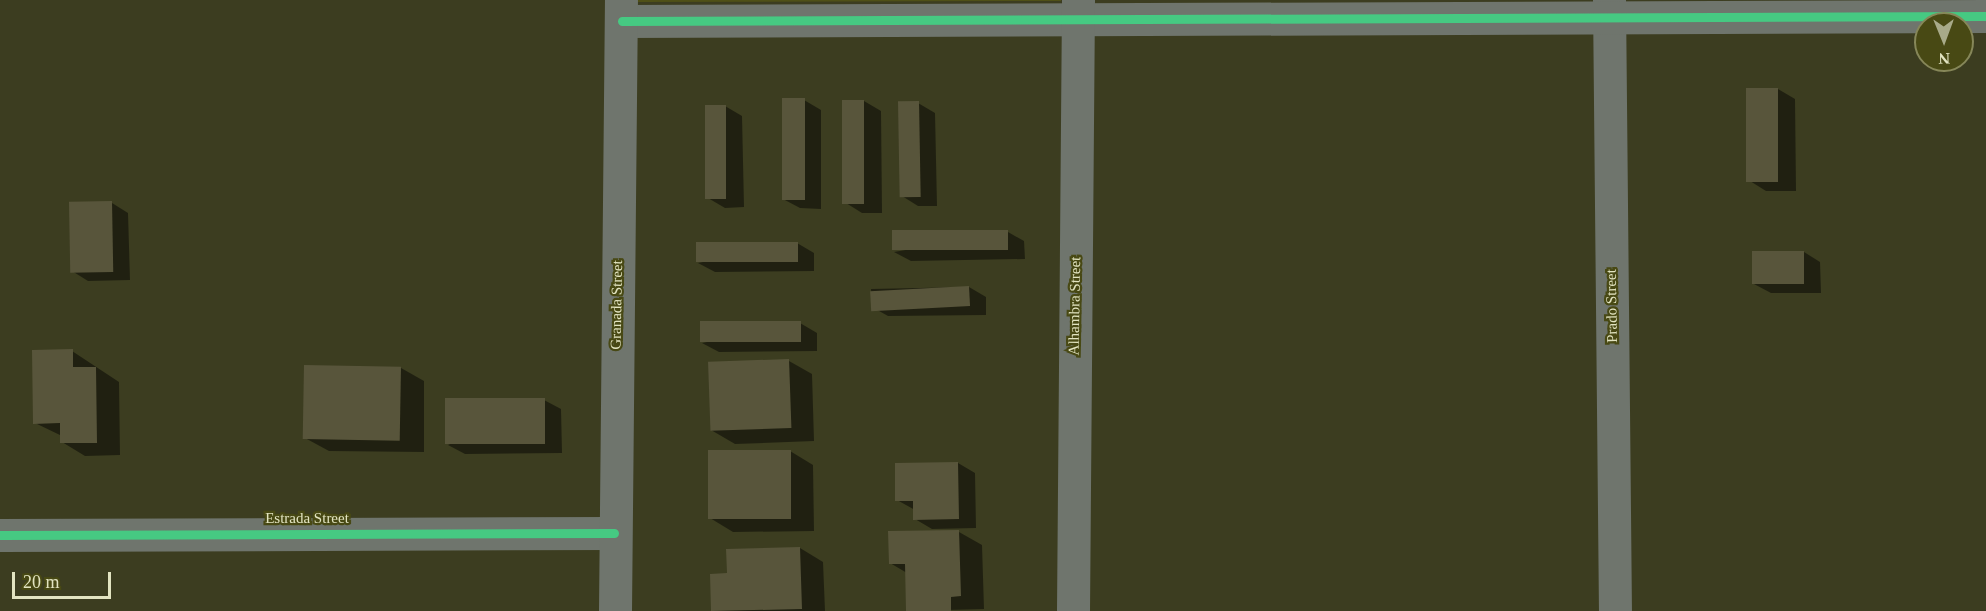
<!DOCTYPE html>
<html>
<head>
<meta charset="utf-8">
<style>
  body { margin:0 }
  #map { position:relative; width:1986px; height:611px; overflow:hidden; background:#3c3d20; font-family:"Times New Roman",serif }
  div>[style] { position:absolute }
  .built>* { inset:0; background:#4f5017 }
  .shadow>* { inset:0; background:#0007 }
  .building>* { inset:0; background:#58553b; transform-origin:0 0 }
  .minor>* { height:33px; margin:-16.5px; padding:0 16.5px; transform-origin:16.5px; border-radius:16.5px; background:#6f756d }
  .cycleway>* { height:9px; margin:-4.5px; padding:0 4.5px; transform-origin:4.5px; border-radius:4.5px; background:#46c982 }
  span { translate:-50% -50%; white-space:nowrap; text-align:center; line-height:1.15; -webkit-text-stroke:4.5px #484914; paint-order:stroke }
  .street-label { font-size:15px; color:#e2e4c1 }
  .north { position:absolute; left:1914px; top:12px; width:60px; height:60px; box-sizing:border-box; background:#484914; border:2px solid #868759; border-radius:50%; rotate:179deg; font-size:16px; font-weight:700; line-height:24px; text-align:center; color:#e2e4c1 }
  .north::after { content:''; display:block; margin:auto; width:21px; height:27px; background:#a8aa89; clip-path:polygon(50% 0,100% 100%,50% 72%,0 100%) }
  .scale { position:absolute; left:12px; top:572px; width:99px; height:27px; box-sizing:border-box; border:3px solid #e2e4c1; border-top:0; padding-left:8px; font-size:18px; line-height:21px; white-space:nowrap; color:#e2e4c1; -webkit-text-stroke:4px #484914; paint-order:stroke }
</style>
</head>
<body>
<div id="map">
  <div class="built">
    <i style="clip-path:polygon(637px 0,1061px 0,1061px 1px,637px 2px)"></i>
  </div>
  <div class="shadow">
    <i style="clip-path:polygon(1778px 89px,1795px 99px,1796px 191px,1766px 191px,1750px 181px)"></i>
    <i style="clip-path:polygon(804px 100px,821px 110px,821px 209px,800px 208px,783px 199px)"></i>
    <i style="clip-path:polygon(864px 101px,881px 111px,882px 213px,862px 213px,846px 203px)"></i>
    <i style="clip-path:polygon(918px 103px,935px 113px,937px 206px,918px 206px,902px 196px)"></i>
    <i style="clip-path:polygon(725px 106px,742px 116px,744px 207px,725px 208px,708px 198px)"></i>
    <i style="clip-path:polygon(112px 203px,128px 213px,130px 280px,88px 281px,72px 271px)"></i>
    <i style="clip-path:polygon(1008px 232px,1024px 241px,1025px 259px,911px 261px,894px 252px)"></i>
    <i style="clip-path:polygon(797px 243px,814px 253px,814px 271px,715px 272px,698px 263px)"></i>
    <i style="clip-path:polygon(1804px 252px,1820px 262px,1821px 293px,1771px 293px,1754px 284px)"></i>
    <i style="clip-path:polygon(969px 287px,986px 297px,986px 315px,888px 316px,872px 307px,871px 289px)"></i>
    <i style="clip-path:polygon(800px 323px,817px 333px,817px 351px,719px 352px,702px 343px)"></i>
    <i style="clip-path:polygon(72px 351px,119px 382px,120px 455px,85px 456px,62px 442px,62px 436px,35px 423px)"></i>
    <i style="clip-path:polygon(789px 361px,812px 374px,814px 441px,735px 444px,711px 430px)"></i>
    <i style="clip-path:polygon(401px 368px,424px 381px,424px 452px,329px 451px,305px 438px)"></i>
    <i style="clip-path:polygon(544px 400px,561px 409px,562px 453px,465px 454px,448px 445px)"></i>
    <i style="clip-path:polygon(790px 451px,813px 465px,814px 531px,733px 532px,710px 518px)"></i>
    <i style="clip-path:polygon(958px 463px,975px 473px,976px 528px,932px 529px,915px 519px,915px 510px,897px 500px)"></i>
    <i style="clip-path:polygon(959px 532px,982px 545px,984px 609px,908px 611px,907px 573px,890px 563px,890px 533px)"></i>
    <i style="clip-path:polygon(800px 548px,823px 562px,825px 611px,712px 611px,729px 574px)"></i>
  </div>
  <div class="building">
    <i style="left:1746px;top:88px;width:32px;height:94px"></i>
    <i style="left:782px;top:98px;width:23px;height:102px"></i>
    <i style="left:842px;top:100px;width:22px;height:104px"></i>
    <i style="left:919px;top:101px;width:96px;height:21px;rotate:89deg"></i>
    <i style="left:705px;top:105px;width:21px;height:94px"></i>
    <i style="left:112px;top:201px;width:71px;height:43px;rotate:89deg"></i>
    <i style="left:1008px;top:230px;width:20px;height:116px;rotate:90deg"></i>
    <i style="left:798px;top:242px;width:20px;height:102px;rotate:90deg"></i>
    <i style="left:1804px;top:251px;width:33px;height:52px;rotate:90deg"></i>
    <i style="left:969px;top:286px;width:20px;height:99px;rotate:87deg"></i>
    <i style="left:801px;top:321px;width:21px;height:101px;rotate:90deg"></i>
    <i style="clip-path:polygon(73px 349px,73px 367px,96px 367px,97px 443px,60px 443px,60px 423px,33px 424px,32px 350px)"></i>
    <i style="left:789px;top:359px;width:69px;height:81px;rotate:88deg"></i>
    <i style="left:304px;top:365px;width:97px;height:74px;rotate:1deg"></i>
    <i style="left:545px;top:398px;width:46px;height:100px;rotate:90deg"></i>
    <i style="left:708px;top:450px;width:83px;height:69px"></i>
    <i style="clip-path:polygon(958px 462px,959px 519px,913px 520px,913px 501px,895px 501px,895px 463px)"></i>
    <i style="clip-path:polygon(959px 530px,961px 596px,951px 597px,951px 611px,906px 611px,905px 564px,889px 564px,888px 531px)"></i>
    <i style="clip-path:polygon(800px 547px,802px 609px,711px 611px,710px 574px,727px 573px,726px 549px)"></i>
  </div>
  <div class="minor">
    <i style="left:1609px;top:0;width:611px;rotate:89.44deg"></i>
    <i style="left:622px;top:21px;width:1364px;rotate:-0.21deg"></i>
    <i style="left:0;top:535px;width:614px;rotate:-0.19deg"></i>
    <i style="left:615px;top:611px;width:611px;rotate:-89.44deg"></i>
    <i style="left:1073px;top:611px;width:611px;rotate:-89.53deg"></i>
  </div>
  <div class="cycleway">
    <i style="left:622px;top:21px;width:1364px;rotate:-0.21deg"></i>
    <i style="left:0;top:535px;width:614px;rotate:-0.19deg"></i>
  </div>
  <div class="street-label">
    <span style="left:617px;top:305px;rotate:-89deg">Granada Street</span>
    <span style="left:1075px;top:306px;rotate:-89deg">Alhambra Street</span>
    <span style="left:1612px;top:306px;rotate:-91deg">Prado Street</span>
    <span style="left:307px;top:519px">Estrada Street</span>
  </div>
  <div class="north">N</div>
  <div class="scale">20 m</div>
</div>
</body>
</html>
